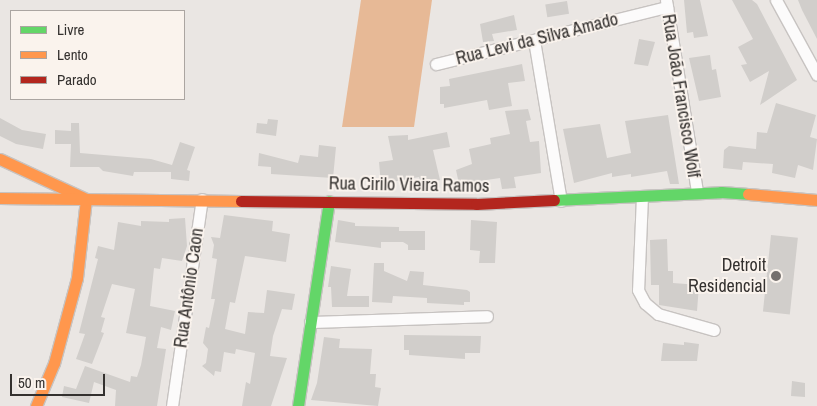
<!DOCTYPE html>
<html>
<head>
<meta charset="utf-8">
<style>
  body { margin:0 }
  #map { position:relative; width:817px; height:406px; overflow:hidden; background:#eae6e3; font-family:"Archivo Narrow",sans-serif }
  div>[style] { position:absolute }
  .forest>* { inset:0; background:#e7b996 }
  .building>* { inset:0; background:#d1cecb; transform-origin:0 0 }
  .roads { filter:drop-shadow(1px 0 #c7c3c1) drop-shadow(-1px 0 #c7c3c1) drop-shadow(0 1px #c7c3c1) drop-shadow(0 -1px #c7c3c1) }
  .street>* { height:11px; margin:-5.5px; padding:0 5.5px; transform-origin:5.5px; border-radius:5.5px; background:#fcfbfb }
  .fast>* { height:11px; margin:-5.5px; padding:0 5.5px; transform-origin:5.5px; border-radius:5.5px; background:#63d668 }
  .slow>* { height:11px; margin:-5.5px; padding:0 5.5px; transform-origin:5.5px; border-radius:5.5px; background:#ff974d }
  .jam>* { height:11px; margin:-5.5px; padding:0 5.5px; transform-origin:5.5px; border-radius:5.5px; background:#b3261e }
  .dots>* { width:14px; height:14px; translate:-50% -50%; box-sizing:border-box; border:2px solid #faf3ed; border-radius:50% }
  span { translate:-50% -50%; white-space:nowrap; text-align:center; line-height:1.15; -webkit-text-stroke:4px #faf3ed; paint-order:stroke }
  .street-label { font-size:18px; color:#34312f }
  .poi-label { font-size:18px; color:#34312f }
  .right { translate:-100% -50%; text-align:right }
  .legend { position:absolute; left:10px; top:10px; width:175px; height:90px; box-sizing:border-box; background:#faf3ed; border:1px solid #aba5a1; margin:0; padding:6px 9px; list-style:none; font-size:15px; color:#34312f }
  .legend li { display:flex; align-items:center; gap:10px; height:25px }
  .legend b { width:25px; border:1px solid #aba5a1 }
  .scale { position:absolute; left:10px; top:374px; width:95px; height:22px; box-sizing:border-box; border:2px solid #34312f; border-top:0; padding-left:6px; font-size:15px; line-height:18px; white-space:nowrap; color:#34312f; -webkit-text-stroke:4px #faf3ed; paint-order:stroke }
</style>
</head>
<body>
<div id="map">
  <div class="forest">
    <i style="clip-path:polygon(361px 0,432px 0,414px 127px,342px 127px)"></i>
  </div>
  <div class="building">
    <i style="clip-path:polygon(684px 0,700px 0,708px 36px,694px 38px,693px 32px,687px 33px)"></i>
    <i style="clip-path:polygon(732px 0,752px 0,757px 4px,797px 80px,760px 105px,769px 71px,750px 82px,741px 65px,747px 64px,738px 47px,753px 39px)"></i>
    <i style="clip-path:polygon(798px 0,817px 0,817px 39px,802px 10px)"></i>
    <i style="left:567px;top:1px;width:13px;height:22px;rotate:81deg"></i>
    <i style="clip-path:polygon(514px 15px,517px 30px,492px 34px,494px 41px,483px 42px,480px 24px)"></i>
    <i style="clip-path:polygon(639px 39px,655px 42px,648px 66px,634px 64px)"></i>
    <i style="clip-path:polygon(710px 55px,712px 70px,716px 69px,721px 97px,699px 101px,689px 58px)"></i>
    <i style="clip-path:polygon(522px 64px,525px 81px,508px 83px,512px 106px,489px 110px,487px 100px,444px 108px,444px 104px,440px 104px,440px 87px,450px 86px,449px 79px)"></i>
    <i style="clip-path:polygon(776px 103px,816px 115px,810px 137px,817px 139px,813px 170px,798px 165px,795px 178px,772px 173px,773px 164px,743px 162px,742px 170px,723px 168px,724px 150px,729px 146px,756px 149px,757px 132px,767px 133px)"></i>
    <i style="clip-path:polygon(528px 109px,531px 120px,526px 121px,530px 142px,539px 141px,541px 173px,514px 177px,516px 188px,502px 189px,500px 178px,459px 184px,456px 170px,472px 164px,469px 149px,491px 144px,490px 138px,510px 134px,505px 111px)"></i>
    <i style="clip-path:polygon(668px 115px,679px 184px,670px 184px,667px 171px,631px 177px,631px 174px,612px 177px,612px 173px,574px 183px,563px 129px,600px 124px,607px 158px,631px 153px,625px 121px)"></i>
    <i style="clip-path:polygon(0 118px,22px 130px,46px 134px,43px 149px,16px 144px,0 136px)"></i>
    <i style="clip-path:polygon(268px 119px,278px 120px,276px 136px,256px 133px,257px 123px,267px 124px)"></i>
    <i style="clip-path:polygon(71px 123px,79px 123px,80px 153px,151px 159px,172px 165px,180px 142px,195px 147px,187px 170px,190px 171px,189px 181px,171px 179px,171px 172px,134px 172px,133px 176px,103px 171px,99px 167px,70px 167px,71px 144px,55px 144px,55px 130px,71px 131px)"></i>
    <i style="clip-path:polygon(447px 132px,450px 147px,433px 150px,440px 180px,421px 184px,419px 177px,381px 184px,379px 162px,393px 160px,388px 136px,408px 135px,408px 140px)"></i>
    <i style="clip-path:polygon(319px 145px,336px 147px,333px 178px,271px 174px,271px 167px,258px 166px,259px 153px,298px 163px,300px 155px,318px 157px)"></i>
    <i style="clip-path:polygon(224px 215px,273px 221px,272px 231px,290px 234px,286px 262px,245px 256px,235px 303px,230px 302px,225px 329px,245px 334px,248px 312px,264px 313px,267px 290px,295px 294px,292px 310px,282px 309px,273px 336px,270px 356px,287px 358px,271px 406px,242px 406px,246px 382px,250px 384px,255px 353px,236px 349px,235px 354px,224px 352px,221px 372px,215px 371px,214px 376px,202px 366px,206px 363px,208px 349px,203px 343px,206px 327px,209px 328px,215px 299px,211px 299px,217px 259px,212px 258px,214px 245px,211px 237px,220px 238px)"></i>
    <i style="clip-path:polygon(185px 218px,187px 246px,182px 261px,162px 258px,160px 269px,154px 268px,150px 306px,175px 311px,171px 330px,161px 327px,157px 348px,166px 349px,157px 406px,115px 406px,116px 390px,94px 382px,89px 403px,62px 397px,64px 386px,76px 389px,85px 366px,130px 382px,131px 376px,137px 377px,141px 365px,146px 337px,126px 333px,135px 289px,112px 284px,101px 317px,105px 318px,101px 332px,104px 333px,92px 364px,76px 359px,85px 334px,79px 333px,98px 259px,95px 258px,98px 246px,114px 250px,118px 222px,141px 226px,141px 221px,169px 222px,169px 219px)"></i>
    <i style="clip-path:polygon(338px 220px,355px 223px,355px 226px,399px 227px,399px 231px,425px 231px,425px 250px,408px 250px,408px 245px,403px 242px,381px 242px,381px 248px,335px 242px)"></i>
    <i style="clip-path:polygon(471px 220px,497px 222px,495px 263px,479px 263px,480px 251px,470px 250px)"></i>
    <i style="left:771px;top:235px;width:27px;height:77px;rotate:6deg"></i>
    <i style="clip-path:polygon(667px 239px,668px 271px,673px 271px,673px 283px,699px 285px,697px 311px,659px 305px,659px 285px,651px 285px,650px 240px)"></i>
    <i style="clip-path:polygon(374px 263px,384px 263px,384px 271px,407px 281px,410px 271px,424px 272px,423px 285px,467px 290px,470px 292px,470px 302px,464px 302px,464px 305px,427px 303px,427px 298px,393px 296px,392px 303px,372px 302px)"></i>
    <i style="clip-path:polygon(331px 266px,351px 269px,347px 296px,369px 296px,369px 307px,332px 307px,331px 287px,328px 287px)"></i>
    <i style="clip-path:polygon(404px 335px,481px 336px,480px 353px,465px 353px,465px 359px,409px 355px,409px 350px,404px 350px)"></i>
    <i style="clip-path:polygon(324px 337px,340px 339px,339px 348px,372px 349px,370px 374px,376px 374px,375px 387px,381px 388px,378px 406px,311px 400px,317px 383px)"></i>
    <i style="clip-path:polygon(684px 342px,699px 344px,697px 361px,661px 361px,663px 343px,684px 345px)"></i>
    <i style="clip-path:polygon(792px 381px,805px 383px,805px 397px,791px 396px)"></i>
  </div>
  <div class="roads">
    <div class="street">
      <i style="left:666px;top:0;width:194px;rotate:80.8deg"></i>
      <i style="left:776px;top:0;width:85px;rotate:61.3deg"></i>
      <i style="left:534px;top:40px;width:163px;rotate:80.5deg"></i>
      <i style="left:436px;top:64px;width:238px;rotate:-13.9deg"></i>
      <i style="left:642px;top:196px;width:94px;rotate:92.4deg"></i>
      <i style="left:638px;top:290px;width:15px;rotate:62deg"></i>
      <i style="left:645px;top:303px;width:17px;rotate:40deg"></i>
      <i style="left:658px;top:314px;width:58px;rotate:15.9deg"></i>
      <i style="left:310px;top:322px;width:177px;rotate:-1.9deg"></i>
      <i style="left:172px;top:406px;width:209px;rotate:-81.8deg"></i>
    </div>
    <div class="fast">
      <i style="left:554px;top:200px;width:167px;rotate:-2.7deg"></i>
      <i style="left:721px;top:192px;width:27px;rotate:4deg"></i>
      <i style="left:298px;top:406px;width:207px;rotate:-81.4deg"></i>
    </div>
    <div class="slow">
      <i style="left:0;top:159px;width:95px;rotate:24.9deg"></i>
      <i style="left:86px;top:199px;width:80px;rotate:96.5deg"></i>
      <i style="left:77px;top:278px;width:88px;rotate:105.1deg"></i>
      <i style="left:54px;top:363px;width:47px;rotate:112.7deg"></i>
      <i style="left:748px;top:194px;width:69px;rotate:5deg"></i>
      <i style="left:0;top:198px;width:241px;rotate:0.7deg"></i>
    </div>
    <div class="jam">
      <i style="left:241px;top:201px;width:235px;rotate:0.7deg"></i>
      <i style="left:476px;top:204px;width:78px;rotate:-2.9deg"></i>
    </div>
  </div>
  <div class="dots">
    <i style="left:776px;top:276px;background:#74706e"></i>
  </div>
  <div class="street-label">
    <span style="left:537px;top:39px;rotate:-14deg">Rua Levi da Silva Amado</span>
    <span style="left:681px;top:96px;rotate:81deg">Rua João Francisco Wolf</span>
    <span style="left:409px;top:185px;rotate:1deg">Rua Cirilo Vieira Ramos</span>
    <span style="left:189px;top:288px;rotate:-82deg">Rua Antônio Caon</span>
  </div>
  <div class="poi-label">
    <span class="right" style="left:766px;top:276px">Detroit<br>Residencial</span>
  </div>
  <ul class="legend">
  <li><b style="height:6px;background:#63d668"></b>Livre</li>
  <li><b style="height:6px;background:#ff974d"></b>Lento</li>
  <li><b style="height:6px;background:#b3261e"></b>Parado</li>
  </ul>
  <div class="scale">50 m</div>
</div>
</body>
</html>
